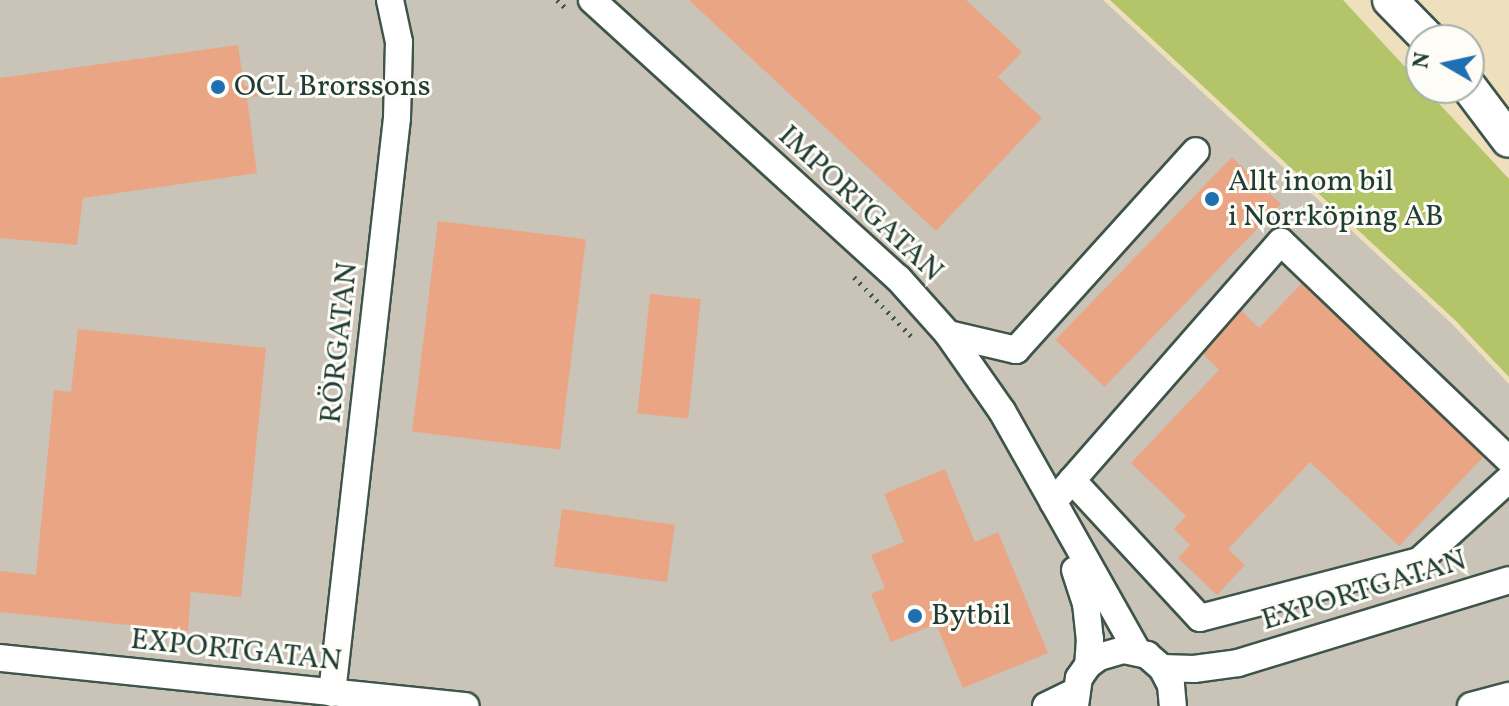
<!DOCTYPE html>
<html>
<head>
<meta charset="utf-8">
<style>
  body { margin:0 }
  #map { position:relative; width:1509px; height:706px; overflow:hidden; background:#eedfbd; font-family:Vollkorn,serif }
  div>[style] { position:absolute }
  .industrial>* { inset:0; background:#cac3b8 }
  .green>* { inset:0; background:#b3c568 }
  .building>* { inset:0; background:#eaa684; transform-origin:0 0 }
  .path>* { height:5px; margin-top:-2.5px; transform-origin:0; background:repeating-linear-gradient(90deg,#3e5549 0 2px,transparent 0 8px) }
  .roads { filter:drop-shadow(2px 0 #3e5549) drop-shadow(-2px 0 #3e5549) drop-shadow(0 2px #3e5549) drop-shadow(0 -2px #3e5549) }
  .minor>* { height:26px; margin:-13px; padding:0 13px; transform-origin:13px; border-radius:13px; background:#fff }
  .major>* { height:34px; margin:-17px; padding:0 17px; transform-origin:17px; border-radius:17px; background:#fff }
  .dots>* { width:22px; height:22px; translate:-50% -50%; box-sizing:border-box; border:4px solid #fdfcf7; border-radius:50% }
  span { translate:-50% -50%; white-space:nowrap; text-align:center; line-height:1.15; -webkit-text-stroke:6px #fdfcf7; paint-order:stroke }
  .poi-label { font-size:30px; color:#1f3d34 }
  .left { translate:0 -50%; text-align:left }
  .street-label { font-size:30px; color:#1f3d34 }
  .north { position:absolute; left:1405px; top:24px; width:80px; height:80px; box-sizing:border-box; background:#fdfcf7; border:2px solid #a4b0a9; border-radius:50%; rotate:279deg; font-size:22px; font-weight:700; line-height:32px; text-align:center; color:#1f3d34 }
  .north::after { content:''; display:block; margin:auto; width:28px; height:36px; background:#1f6fb2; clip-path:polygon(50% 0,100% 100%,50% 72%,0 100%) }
</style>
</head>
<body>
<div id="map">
  <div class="industrial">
    <i style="clip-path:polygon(0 0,1103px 0,1452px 324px,1509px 384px,1509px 706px,0 706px)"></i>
  </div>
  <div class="green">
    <i style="clip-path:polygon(1110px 0,1343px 0,1509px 179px,1509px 377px,1456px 321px)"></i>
  </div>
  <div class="building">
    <i style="clip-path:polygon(689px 0,966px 0,1022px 52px,998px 77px,1042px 118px,936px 231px)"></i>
    <i style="clip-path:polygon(238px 45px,244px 86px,257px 86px,258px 96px,247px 98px,257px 173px,83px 198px,77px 245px,0 238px,0 78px)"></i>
    <i style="left:1232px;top:157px;width:68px;height:254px;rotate:44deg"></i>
    <i style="left:438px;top:221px;width:149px;height:212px;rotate:7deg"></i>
    <i style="clip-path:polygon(1304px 281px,1486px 454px,1399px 546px,1310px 462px,1228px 549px,1245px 565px,1217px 595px,1178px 558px,1190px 545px,1174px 529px,1186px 516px,1131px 463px,1219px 370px,1197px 348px,1237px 306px,1259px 328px)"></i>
    <i style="left:650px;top:294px;width:51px;height:120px;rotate:6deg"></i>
    <i style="clip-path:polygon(78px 329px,266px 348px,241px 597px,191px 592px,188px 631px,0 612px,0 571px,36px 575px,54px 390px,71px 392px)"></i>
    <i style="clip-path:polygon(945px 469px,975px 542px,998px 532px,1048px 653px,963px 688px,936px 624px,891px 642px,871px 594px,885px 588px,871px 555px,904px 542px,884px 494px)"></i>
    <i style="left:562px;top:509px;width:114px;height:58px;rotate:8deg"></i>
  </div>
  <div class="path">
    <i style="left:557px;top:0;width:16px;rotate:43deg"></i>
    <i style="left:854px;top:277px;width:82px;rotate:46deg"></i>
  </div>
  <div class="roads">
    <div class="minor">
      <i style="left:592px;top:0;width:413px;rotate:42.3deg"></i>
      <i style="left:898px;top:278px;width:75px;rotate:48.2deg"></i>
      <i style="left:948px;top:334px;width:94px;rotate:55deg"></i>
      <i style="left:1002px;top:411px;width:277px;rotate:60.6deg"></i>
      <i style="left:948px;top:334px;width:70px;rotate:13.2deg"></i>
      <i style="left:1016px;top:350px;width:268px;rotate:-47.9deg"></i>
      <i style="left:1072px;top:480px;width:188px;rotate:47.2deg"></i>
      <i style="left:1200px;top:618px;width:226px;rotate:-14.6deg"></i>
      <i style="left:1419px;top:561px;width:122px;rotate:-42.3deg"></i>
      <i style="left:1053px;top:502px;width:346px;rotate:-48.8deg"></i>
      <i style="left:1281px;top:242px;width:315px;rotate:43.7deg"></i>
      <i style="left:1075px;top:570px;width:35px;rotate:72deg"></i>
      <i style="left:1086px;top:603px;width:36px;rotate:84deg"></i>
      <i style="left:1090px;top:639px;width:26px;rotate:94deg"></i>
      <i style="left:0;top:658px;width:468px;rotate:5.9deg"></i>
      <i style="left:1162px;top:668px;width:32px;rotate:2deg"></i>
      <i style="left:1194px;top:669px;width:44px;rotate:-7.8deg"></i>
      <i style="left:1238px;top:663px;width:283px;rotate:-17deg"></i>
      <i style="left:332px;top:693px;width:579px;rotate:-83.55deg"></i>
      <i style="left:397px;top:118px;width:76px;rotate:-88.5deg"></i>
      <i style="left:399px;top:42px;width:43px;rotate:-102.1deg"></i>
      <i style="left:1046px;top:706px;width:32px;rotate:-26deg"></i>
      <i style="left:1075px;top:706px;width:28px;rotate:-82deg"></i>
      <i style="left:1079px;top:678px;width:16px;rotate:-55deg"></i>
      <i style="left:1088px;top:665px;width:14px;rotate:-36deg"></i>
      <i style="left:1099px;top:657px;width:26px;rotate:-16deg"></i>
      <i style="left:1124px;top:650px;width:24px;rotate:12deg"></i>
      <i style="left:1147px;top:655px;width:20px;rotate:41deg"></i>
      <i style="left:1162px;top:668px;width:19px;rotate:62deg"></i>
      <i style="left:1171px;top:685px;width:21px;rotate:85deg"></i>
      <i style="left:1471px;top:706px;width:39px;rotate:-15deg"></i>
    </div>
    <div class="major">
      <i style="left:1390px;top:0;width:56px;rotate:45.7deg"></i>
      <i style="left:1469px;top:87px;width:66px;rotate:53deg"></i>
    </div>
  </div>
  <div class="dots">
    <i style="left:218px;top:87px;background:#1f6fb2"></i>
    <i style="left:1212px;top:199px;background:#1f6fb2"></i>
    <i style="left:915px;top:616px;background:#1f6fb2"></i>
  </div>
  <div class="poi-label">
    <span class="left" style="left:234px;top:87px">OCL Brorssons</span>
    <span class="left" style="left:1228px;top:199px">Allt inom bil<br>i Norrköping AB</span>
    <span class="left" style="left:931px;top:616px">Bytbil</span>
  </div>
  <div class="street-label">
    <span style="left:860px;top:204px;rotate:43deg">IMPORTGATAN</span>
    <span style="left:340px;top:343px;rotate:-84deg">RÖRGATAN</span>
    <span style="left:1364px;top:591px;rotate:-17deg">EXPORTGATAN</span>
    <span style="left:236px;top:651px;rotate:6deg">EXPORTGATAN</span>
  </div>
  <div class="north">N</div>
</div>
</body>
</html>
